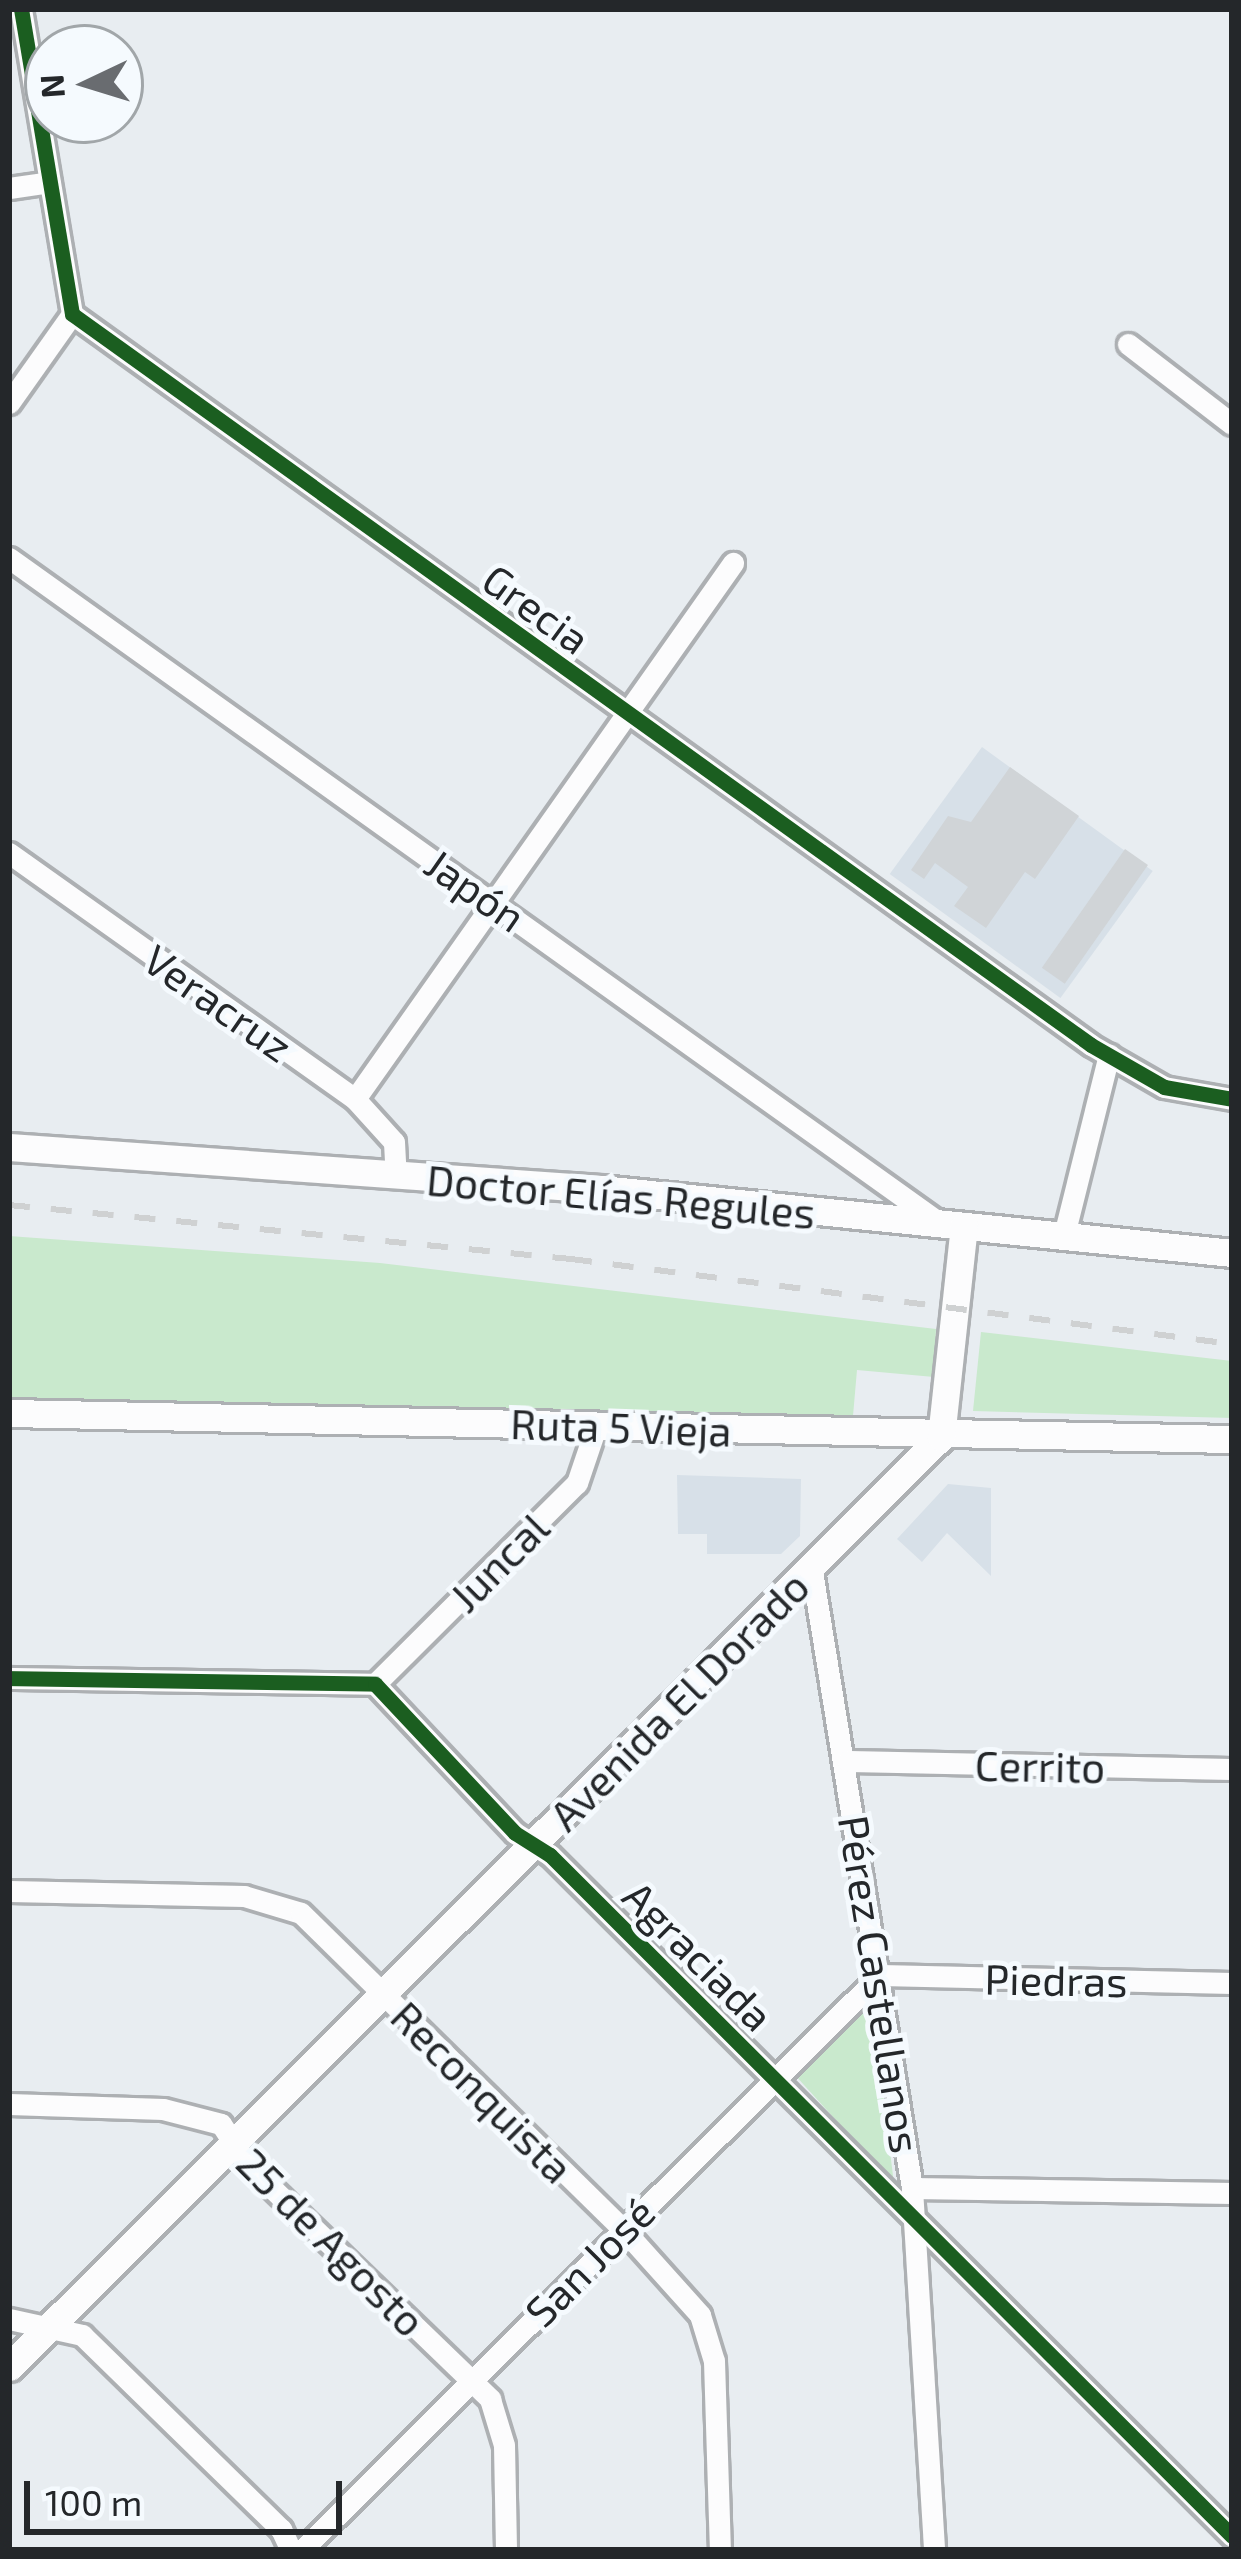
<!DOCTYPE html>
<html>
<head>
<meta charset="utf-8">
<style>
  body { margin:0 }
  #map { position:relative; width:1241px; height:2559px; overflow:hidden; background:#e8edf1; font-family:"Exo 2",sans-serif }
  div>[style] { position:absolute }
  .built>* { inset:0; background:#d7e0e8; transform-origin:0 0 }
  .green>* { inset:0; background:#c9e9cd }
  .building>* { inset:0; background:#d0d4d7; transform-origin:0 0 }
  .roads { filter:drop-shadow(3px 0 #adb0b3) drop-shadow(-3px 0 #adb0b3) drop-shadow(0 3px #adb0b3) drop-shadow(0 -3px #adb0b3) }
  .street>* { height:21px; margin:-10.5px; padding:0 10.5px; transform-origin:10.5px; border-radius:10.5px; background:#fcfcfd }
  .secondary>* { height:27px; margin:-13.5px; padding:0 13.5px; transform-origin:13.5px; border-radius:13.5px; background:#fcfcfd }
  .rail>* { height:6px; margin-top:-3px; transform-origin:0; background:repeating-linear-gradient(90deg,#cfd1d2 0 21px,transparent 0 42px) }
  .cycleway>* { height:15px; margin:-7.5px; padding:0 7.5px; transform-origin:7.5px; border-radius:7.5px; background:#1b5e20 }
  span { translate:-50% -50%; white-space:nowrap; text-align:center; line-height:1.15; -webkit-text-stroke:10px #f5fafe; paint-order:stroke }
  .street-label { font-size:42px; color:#24272a }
  .frame { position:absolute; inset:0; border:12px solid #24272a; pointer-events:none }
  .north { position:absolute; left:24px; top:24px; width:120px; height:120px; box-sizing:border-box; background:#f5fafe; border:3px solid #a1a6a9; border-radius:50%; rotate:266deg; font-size:33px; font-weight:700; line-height:48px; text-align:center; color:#24272a }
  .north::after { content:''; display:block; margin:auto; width:42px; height:54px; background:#696c70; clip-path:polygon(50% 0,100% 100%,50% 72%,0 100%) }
  .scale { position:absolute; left:24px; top:2481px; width:318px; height:54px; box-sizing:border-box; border:6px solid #24272a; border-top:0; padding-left:15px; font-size:36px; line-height:42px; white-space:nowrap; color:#24272a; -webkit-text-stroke:9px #f5fafe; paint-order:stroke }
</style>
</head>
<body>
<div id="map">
  <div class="built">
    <i style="left:982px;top:747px;width:211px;height:157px;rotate:36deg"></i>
    <i style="clip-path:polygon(677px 1475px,801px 1479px,800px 1536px,781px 1554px,707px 1554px,707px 1534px,678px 1534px)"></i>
    <i style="clip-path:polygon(948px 1484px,991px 1488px,991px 1576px,947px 1533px,922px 1562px,897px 1539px)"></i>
  </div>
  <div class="green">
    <i style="clip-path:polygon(9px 1236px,380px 1263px,936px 1329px,934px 1377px,857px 1370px,853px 1416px,9px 1406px)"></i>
    <i style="clip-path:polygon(981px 1332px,1232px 1361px,1232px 1418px,973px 1411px)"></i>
    <i style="clip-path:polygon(865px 2004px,872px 2004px,894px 2184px,794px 2074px)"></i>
  </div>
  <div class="building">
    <i style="clip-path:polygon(1010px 767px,1079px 816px,1035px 879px,1025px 872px,986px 928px,954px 906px,968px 887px,935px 863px,924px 879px,911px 870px,948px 816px,971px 822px)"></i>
    <i style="left:1125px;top:849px;width:28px;height:145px;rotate:35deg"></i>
  </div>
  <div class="roads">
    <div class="street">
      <i style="left:21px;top:9px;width:309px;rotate:80.5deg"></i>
      <i style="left:72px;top:314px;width:1254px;rotate:35.65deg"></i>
      <i style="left:1091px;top:1045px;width:84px;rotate:29.9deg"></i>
      <i style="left:1164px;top:1087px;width:69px;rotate:10deg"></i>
      <i style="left:9px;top:188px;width:41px;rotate:-8.3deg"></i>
      <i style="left:1128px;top:344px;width:131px;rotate:37.6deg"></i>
      <i style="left:9px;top:403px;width:109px;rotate:-54.7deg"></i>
      <i style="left:9px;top:558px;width:1146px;rotate:35.55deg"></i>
      <i style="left:9px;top:853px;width:425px;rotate:35.4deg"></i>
      <i style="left:355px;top:1099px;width:58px;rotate:47.8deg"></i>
      <i style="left:394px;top:1142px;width:33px;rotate:87deg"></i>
      <i style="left:355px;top:1099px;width:656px;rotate:-54.81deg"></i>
      <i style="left:1064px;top:1235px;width:186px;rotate:-76deg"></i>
      <i style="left:811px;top:1565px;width:631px;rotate:80.79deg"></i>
      <i style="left:912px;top:2188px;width:363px;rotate:86.5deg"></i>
      <i style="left:9px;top:1678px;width:366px;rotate:0.9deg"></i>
      <i style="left:375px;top:1684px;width:204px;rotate:46.8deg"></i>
      <i style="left:515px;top:1833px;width:41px;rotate:32.2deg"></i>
      <i style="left:550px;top:1855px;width:964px;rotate:44.96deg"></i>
      <i style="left:375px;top:1684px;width:285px;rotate:-44.9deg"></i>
      <i style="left:577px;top:1483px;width:62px;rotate:-71.3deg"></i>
      <i style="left:848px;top:1761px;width:384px;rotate:1.2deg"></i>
      <i style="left:9px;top:1891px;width:235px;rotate:1.2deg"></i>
      <i style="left:244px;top:1896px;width:59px;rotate:16.6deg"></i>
      <i style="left:301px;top:1913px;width:450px;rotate:44.5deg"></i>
      <i style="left:622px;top:2228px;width:117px;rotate:48.1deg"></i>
      <i style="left:700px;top:2315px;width:48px;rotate:73.1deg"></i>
      <i style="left:714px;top:2361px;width:189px;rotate:88.2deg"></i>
      <i style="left:9px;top:2104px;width:154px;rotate:1.9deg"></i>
      <i style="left:163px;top:2109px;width:60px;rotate:14.5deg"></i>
      <i style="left:221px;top:2124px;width:49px;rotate:56.6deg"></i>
      <i style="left:248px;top:2165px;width:337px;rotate:44deg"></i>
      <i style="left:490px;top:2399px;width:48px;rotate:73.1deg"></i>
      <i style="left:504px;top:2445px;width:105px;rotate:88.9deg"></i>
      <i style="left:912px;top:2188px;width:320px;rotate:0.9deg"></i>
      <i style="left:9px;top:2319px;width:75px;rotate:12.4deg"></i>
      <i style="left:82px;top:2335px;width:278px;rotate:44.3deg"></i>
      <i style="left:281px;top:2529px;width:23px;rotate:65deg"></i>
      <i style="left:302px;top:2550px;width:815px;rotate:-44.85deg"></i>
      <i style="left:880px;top:1975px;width:352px;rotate:1.3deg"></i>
    </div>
    <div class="secondary">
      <i style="left:9px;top:1147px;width:593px;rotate:4.06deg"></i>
      <i style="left:601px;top:1189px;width:634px;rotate:5.79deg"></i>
      <i style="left:9px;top:1413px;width:1223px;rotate:1.22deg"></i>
      <i style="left:9px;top:2367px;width:1317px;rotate:-44.94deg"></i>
      <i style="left:941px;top:1437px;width:212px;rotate:-83.8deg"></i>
    </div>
  </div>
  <div class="rail">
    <i style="left:9px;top:1205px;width:565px;rotate:5.49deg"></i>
    <i style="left:571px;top:1259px;width:666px;rotate:7.33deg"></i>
  </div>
  <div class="cycleway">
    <i style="left:21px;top:9px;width:309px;rotate:80.5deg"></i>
    <i style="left:72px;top:314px;width:1254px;rotate:35.65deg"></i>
    <i style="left:1091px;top:1045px;width:84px;rotate:29.9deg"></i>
    <i style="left:1164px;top:1087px;width:69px;rotate:10deg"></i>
    <i style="left:9px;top:1678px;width:366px;rotate:0.9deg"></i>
    <i style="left:375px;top:1684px;width:204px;rotate:46.8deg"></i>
    <i style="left:515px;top:1833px;width:41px;rotate:32.2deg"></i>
    <i style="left:550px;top:1855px;width:964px;rotate:44.96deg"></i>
  </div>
  <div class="street-label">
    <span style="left:537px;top:608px;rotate:36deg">Grecia</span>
    <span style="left:476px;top:889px;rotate:35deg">Japón</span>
    <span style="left:219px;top:1002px;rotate:35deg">Veracruz</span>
    <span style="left:621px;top:1195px;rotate:5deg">Doctor Elías Regules</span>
    <span style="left:621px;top:1426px;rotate:2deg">Ruta 5 Vieja</span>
    <span style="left:498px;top:1561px;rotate:-45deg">Juncal</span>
    <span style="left:678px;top:1700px;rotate:-45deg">Avenida El Dorado</span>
    <span style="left:1040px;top:1765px;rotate:1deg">Cerrito</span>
    <span style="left:699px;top:1955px;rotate:45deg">Agraciada</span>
    <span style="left:1056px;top:1979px;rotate:1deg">Piedras</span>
    <span style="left:881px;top:1984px;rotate:81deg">Pérez Castellanos</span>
    <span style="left:483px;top:2091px;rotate:45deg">Reconquista</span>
    <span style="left:332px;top:2241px;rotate:45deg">25 de Agosto</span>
    <span style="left:589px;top:2261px;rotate:-45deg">San José</span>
  </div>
  <div class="frame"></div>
  <div class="north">N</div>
  <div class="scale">100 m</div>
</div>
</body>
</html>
